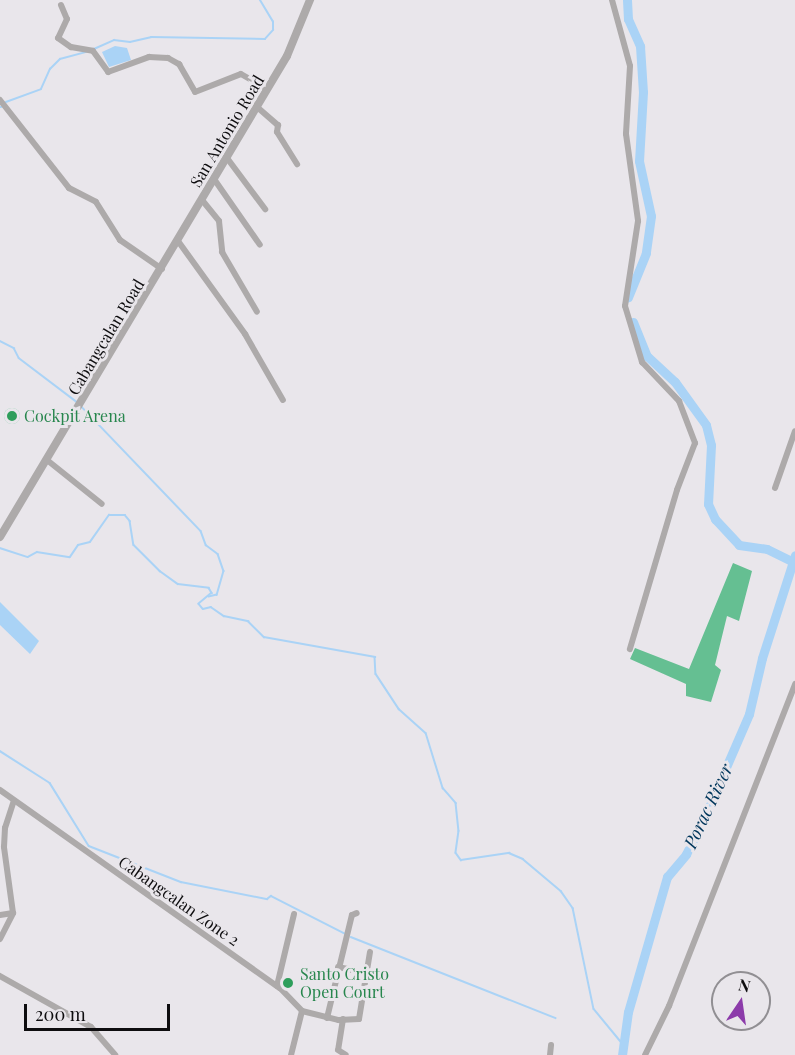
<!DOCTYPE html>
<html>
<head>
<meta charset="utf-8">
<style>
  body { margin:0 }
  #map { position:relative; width:795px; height:1055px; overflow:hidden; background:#e9e6eb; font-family:"Playfair Display",serif }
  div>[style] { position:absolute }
  .green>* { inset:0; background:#8cd1ac }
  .round { border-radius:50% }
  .forest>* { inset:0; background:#65bf92 }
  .water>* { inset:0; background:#aad3f6 }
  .stream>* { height:1.5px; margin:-0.75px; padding:0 0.75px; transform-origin:0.75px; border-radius:0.75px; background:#aad3f6 }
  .river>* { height:9px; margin:-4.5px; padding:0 4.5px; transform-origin:4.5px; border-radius:4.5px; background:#aad3f6 }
  .minor>* { height:6px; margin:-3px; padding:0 3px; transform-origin:3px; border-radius:3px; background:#adaaaa }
  .tertiary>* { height:8px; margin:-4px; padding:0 4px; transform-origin:4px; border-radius:4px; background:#adaaaa }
  .dots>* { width:16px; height:16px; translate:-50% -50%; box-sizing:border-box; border:3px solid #e9e6eb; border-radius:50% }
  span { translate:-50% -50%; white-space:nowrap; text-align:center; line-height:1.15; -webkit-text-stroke:6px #e9e6eb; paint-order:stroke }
  .street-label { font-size:16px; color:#0e0d0f }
  .leisure-label { font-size:16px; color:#27864d }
  .left { translate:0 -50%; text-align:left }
  .water-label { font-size:18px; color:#00365b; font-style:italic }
  .north { position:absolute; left:711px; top:971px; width:60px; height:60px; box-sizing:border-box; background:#e9e6eb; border:2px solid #918f93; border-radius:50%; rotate:13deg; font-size:16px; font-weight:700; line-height:24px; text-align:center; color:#0e0d0f }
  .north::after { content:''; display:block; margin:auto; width:21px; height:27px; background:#8c3baa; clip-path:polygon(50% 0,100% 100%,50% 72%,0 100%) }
  .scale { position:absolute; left:24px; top:1004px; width:146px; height:27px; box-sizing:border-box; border:3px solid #0e0d0f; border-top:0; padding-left:8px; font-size:18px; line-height:21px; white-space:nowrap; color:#0e0d0f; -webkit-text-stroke:4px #e9e6eb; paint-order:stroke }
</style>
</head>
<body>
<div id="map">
  <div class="green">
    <i class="round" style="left:4px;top:408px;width:16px;height:16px"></i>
  </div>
  <div class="forest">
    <i style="clip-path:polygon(733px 563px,752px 571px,739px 621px,727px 616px,715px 665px,721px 670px,711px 702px,686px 696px,686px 684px,630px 659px,635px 648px,689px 669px)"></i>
  </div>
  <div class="water">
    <i style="clip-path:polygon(115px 46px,127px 48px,131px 60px,109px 67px,102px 52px)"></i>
    <i style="clip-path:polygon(0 602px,39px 641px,30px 654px,0 625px)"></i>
  </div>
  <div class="stream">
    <i style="left:94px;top:49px;width:22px;rotate:-24deg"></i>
    <i style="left:114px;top:40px;width:16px;rotate:7deg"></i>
    <i style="left:130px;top:42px;width:22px;rotate:-13deg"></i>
    <i style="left:151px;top:37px;width:114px;rotate:1deg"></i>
    <i style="left:265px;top:39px;width:12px;rotate:-48deg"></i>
    <i style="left:273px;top:30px;width:8px;rotate:-90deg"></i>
    <i style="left:273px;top:22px;width:26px;rotate:-121deg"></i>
    <i style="left:6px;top:102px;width:37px;rotate:-20deg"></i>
    <i style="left:41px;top:89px;width:22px;rotate:-66deg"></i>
    <i style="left:50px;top:69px;width:14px;rotate:-45deg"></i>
    <i style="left:60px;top:59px;width:27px;rotate:-15deg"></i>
    <i style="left:0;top:107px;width:1px"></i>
    <i style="left:0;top:341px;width:16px;rotate:27deg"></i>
    <i style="left:14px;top:348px;width:11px;rotate:63deg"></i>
    <i style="left:19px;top:358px;width:73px;rotate:37.2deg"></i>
    <i style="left:81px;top:406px;width:173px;rotate:46.2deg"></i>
    <i style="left:201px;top:531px;width:15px;rotate:70deg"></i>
    <i style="left:206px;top:545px;width:15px;rotate:37deg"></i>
    <i style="left:218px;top:554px;width:18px;rotate:71deg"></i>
    <i style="left:224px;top:571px;width:25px;rotate:106deg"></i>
    <i style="left:217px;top:595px;width:8px;rotate:166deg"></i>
    <i style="left:0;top:548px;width:29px;rotate:18deg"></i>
    <i style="left:28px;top:557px;width:10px;rotate:-29deg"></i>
    <i style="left:37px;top:552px;width:33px;rotate:9deg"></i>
    <i style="left:70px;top:557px;width:14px;rotate:-56deg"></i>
    <i style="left:78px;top:545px;width:12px;rotate:-14deg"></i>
    <i style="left:90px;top:542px;width:33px;rotate:-55deg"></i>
    <i style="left:109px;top:515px;width:16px"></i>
    <i style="left:125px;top:515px;width:8px;rotate:50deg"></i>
    <i style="left:130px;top:521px;width:24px;rotate:81deg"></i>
    <i style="left:134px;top:545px;width:37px;rotate:45deg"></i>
    <i style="left:160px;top:571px;width:22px;rotate:36deg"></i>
    <i style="left:178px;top:584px;width:31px;rotate:7deg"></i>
    <i style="left:209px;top:588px;width:6px;rotate:59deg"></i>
    <i style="left:212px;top:593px;width:17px;rotate:140deg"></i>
    <i style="left:199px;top:604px;width:6px;rotate:51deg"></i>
    <i style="left:203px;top:609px;width:8px;rotate:-14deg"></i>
    <i style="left:211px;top:607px;width:16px;rotate:35deg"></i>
    <i style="left:224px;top:616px;width:25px;rotate:12deg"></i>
    <i style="left:248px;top:621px;width:23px;rotate:45deg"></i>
    <i style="left:264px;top:637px;width:113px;rotate:10.2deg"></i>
    <i style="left:375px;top:657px;width:17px;rotate:87deg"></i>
    <i style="left:376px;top:674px;width:42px;rotate:56.7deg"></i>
    <i style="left:399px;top:709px;width:36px;rotate:42deg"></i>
    <i style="left:426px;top:733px;width:58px;rotate:72.8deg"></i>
    <i style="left:443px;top:788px;width:20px;rotate:49deg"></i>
    <i style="left:456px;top:803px;width:28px;rotate:84deg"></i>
    <i style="left:459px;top:831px;width:22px;rotate:98deg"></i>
    <i style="left:456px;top:853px;width:9px;rotate:54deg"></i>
    <i style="left:461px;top:860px;width:49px;rotate:-8.3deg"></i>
    <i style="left:509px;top:853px;width:15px;rotate:23deg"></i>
    <i style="left:523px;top:859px;width:50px;rotate:40.1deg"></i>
    <i style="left:561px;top:891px;width:21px;rotate:55deg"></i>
    <i style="left:573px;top:908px;width:103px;rotate:78.3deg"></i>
    <i style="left:594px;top:1009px;width:44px;rotate:50.5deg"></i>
    <i style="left:0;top:751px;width:59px;rotate:32.6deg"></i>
    <i style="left:50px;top:783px;width:74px;rotate:58.2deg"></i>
    <i style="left:89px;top:846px;width:99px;rotate:21.4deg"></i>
    <i style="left:181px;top:882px;width:88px;rotate:11.2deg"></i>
    <i style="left:267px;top:899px;width:5px;rotate:-37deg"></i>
    <i style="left:271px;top:896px;width:82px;rotate:26.9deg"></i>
    <i style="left:351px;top:937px;width:220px;rotate:21.6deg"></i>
  </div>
  <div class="river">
    <i style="left:627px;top:0;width:19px;rotate:87deg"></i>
    <i style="left:628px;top:19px;width:30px;rotate:66deg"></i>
    <i style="left:640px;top:46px;width:46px;rotate:86.3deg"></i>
    <i style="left:643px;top:92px;width:69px;rotate:93.3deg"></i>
    <i style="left:639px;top:161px;width:56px;rotate:77.7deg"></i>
    <i style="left:651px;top:216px;width:37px;rotate:98deg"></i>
    <i style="left:646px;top:253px;width:48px;rotate:112.2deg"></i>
    <i style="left:633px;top:322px;width:37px;rotate:68deg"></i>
    <i style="left:647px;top:356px;width:38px;rotate:43deg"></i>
    <i style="left:675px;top:382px;width:53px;rotate:54.2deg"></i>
    <i style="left:706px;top:425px;width:21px;rotate:76deg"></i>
    <i style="left:711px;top:445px;width:59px;rotate:92.9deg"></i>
    <i style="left:708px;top:504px;width:17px;rotate:65deg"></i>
    <i style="left:715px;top:519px;width:35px;rotate:47deg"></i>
    <i style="left:739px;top:545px;width:28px;rotate:8deg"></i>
    <i style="left:767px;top:549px;width:30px;rotate:26deg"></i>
    <i style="left:622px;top:1055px;width:43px;rotate:-82.1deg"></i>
    <i style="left:628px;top:1012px;width:141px;rotate:-73.9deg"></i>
    <i style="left:667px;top:877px;width:30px;rotate:-50deg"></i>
    <i style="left:686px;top:854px;width:33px;rotate:-63deg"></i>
    <i style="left:701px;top:825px;width:121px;rotate:-66.6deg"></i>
    <i style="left:749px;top:714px;width:57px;rotate:-76.9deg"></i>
    <i style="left:762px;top:658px;width:108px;rotate:-72.2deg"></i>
  </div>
  <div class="minor">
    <i style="left:612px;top:0;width:68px;rotate:74.7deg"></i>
    <i style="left:630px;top:66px;width:68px;rotate:93.4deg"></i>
    <i style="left:626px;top:134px;width:88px;rotate:82.1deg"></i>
    <i style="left:638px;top:221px;width:86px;rotate:98.7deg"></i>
    <i style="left:625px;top:306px;width:59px;rotate:73.1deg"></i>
    <i style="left:642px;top:362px;width:54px;rotate:46.5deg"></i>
    <i style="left:679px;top:401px;width:45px;rotate:69.1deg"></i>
    <i style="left:695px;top:443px;width:50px;rotate:111deg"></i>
    <i style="left:677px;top:490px;width:166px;rotate:106.5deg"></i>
    <i style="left:61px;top:5px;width:15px;rotate:67deg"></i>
    <i style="left:67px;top:19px;width:21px;rotate:115deg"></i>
    <i style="left:58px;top:38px;width:16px;rotate:35deg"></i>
    <i style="left:71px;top:47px;width:22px;rotate:10deg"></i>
    <i style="left:93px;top:51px;width:26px;rotate:54deg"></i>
    <i style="left:108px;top:72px;width:44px;rotate:-20.1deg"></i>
    <i style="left:149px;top:57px;width:19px;rotate:3deg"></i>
    <i style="left:168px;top:58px;width:13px;rotate:29deg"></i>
    <i style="left:179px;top:64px;width:32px;rotate:60deg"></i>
    <i style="left:195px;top:92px;width:49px;rotate:-21.4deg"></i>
    <i style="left:241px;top:74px;width:30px;rotate:30deg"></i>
    <i style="left:0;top:100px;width:112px;rotate:51.9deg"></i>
    <i style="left:69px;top:188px;width:30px;rotate:27deg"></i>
    <i style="left:96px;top:202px;width:45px;rotate:57.7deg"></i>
    <i style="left:120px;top:240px;width:51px;rotate:34.6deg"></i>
    <i style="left:257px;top:107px;width:28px;rotate:41deg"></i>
    <i style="left:278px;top:125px;width:7px;rotate:98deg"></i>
    <i style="left:277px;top:132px;width:38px;rotate:58deg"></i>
    <i style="left:227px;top:158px;width:64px;rotate:53.3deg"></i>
    <i style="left:214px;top:179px;width:80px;rotate:55.1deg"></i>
    <i style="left:202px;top:200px;width:27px;rotate:51deg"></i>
    <i style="left:219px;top:221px;width:31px;rotate:84deg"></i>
    <i style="left:222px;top:252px;width:69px;rotate:59.7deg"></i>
    <i style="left:178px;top:241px;width:115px;rotate:54.2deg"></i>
    <i style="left:245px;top:334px;width:76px;rotate:60.1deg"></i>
    <i style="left:47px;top:460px;width:70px;rotate:38.7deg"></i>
    <i style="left:775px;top:488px;width:60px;rotate:-70.7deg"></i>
    <i style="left:0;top:790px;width:343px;rotate:35.3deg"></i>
    <i style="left:280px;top:988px;width:32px;rotate:46deg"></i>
    <i style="left:302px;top:1011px;width:45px;rotate:104deg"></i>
    <i style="left:0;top:915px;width:13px;rotate:-9deg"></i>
    <i style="left:13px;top:913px;width:67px;rotate:-97.8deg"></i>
    <i style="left:4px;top:847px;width:19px;rotate:-87deg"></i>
    <i style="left:5px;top:828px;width:28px;rotate:-72deg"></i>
    <i style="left:0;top:939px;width:29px;rotate:-63deg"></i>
    <i style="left:338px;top:967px;width:29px;rotate:12deg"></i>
    <i style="left:0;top:976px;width:104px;rotate:29.3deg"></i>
    <i style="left:91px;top:1027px;width:37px;rotate:49deg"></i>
    <i style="left:277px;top:986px;width:74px;rotate:-76.7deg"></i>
    <i style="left:302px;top:1011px;width:38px;rotate:14deg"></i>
    <i style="left:339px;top:1020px;width:20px;rotate:-3deg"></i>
    <i style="left:359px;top:1019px;width:68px;rotate:-80.7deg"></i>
    <i style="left:327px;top:1018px;width:106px;rotate:-76.4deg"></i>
    <i style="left:352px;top:915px;width:5px;rotate:-22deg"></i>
    <i style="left:343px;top:1019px;width:31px;rotate:99deg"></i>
    <i style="left:338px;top:1050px;width:9px;rotate:32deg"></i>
    <i style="left:550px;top:1055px;width:10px;rotate:-84deg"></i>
    <i style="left:645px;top:1055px;width:55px;rotate:-63.9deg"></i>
    <i style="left:669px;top:1006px;width:346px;rotate:-68.6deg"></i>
  </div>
  <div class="tertiary">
    <i style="left:0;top:537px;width:560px;rotate:-59.18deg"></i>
    <i style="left:287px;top:56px;width:61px;rotate:-67.7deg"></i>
  </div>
  <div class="dots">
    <i style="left:12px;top:416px;background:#2e9e5b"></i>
    <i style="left:288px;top:983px;background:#2e9e5b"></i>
  </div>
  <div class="street-label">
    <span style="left:227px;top:131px;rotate:-59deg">San Antonio Road</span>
    <span style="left:106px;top:337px;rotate:-59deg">Cabangcalan Road</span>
    <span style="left:179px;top:901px;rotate:35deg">Cabangcalan Zone 2</span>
  </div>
  <div class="leisure-label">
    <span class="left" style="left:24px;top:416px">Cockpit Arena</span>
    <span class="left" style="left:300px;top:983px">Santo Cristo<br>Open Court</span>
  </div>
  <div class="water-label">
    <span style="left:708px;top:806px;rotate:-65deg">Porac River</span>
  </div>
  <div class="north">N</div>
  <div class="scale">200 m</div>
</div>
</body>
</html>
